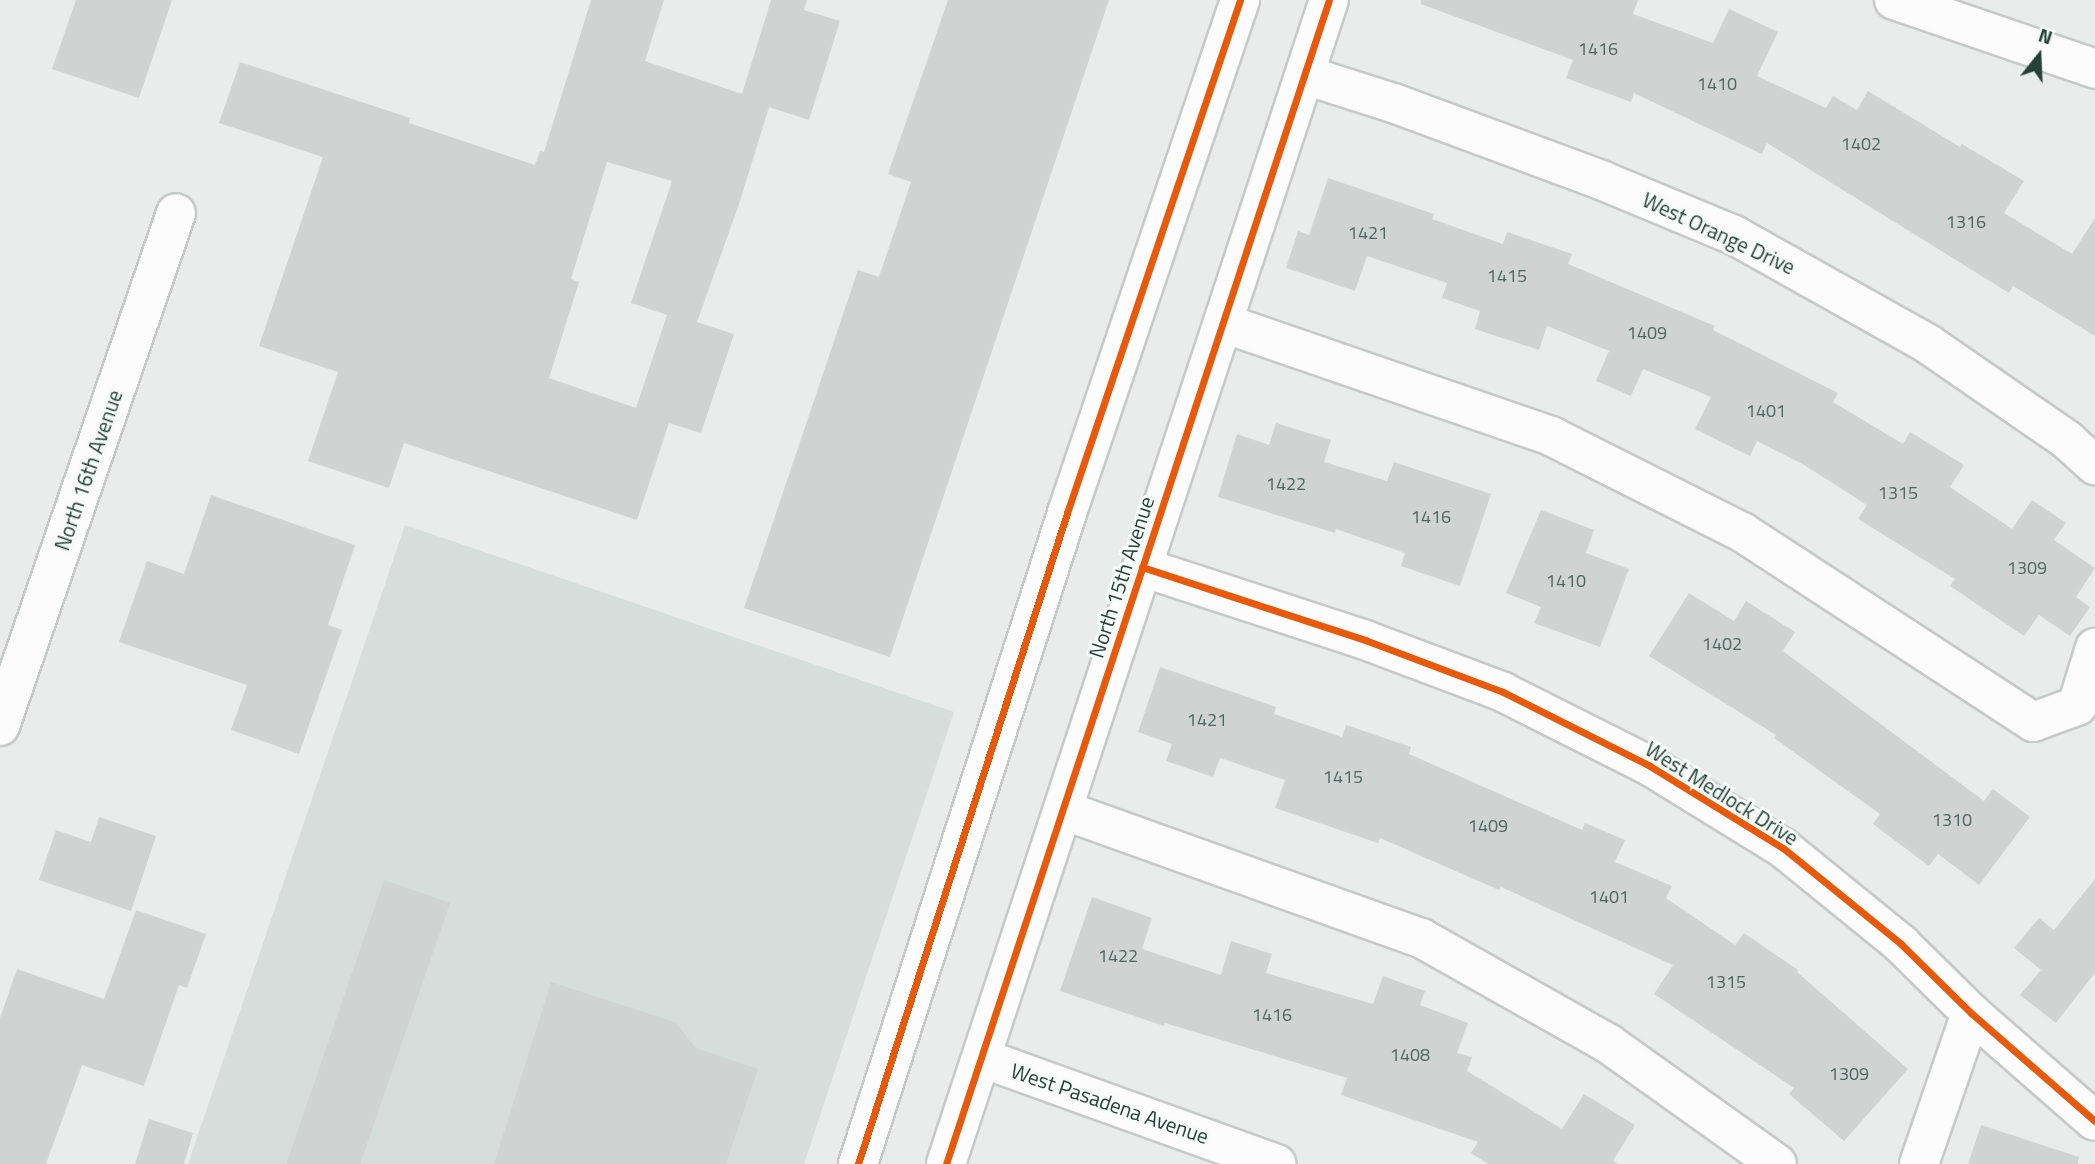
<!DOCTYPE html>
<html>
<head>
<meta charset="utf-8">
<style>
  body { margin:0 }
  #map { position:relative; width:2095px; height:1164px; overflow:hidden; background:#e8edeb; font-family:"Titillium Web",sans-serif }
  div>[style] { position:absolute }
  .built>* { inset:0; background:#d6dedb }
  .building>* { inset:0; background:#cfd4d2; transform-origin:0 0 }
  .roads { filter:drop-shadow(2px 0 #c5cac8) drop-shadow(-2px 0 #c5cac8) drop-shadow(0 2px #c5cac8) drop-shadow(0 -2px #c5cac8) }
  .minor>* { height:38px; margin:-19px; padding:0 19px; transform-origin:19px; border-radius:19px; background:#fcfcfc }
  .cycleway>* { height:7px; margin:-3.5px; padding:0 3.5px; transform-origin:3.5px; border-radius:3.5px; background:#e8590c }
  span { translate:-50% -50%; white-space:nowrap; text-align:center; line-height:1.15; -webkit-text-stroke:6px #f7fbf9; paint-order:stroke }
  .number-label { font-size:18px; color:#506761 }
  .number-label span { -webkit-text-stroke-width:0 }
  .street-label { font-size:21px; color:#24423a }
  .north { position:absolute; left:2004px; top:21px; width:70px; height:70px; -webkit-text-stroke:5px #f7fbf9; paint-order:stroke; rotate:18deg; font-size:19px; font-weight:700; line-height:28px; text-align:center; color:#24423a }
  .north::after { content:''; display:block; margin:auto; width:24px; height:32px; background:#24423a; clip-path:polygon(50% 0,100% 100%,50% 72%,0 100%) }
</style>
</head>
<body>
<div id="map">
  <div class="built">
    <i style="clip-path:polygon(405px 525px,954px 712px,804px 1164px,188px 1164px)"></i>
  </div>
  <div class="building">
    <i style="clip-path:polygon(76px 0,172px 0,139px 98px,52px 69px)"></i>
    <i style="clip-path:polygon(evenodd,591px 0,664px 0,645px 61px,742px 94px,771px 0,807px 0,804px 10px,840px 21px,809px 120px,769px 107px,739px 204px,697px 322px,734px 334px,701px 433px,669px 423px,637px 520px,404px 443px,389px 488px,308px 461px,338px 372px,259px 346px,323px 157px,219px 123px,240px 62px,410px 118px,409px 123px,535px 165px,540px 151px,544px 152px,591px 0,607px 162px,672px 181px,631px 303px,667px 315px,636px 408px,549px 378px,579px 282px,571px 279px,607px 162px)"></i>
    <i style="clip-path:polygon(948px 0,1109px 0,890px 657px,744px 608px,858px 270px,879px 277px,911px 182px,888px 174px)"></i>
    <i style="clip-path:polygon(1421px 0,1638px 0,1633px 14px,1713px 43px,1729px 9px,1778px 32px,1757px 76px,1826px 108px,1833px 96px,1857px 110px,1868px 91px,1960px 147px,1962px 144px,2024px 181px,2004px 213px,2072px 254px,2095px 218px,2095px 336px,2013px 286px,2009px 293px,1767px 143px,1762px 154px,1634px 93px,1631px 102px,1566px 78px,1573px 60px,1421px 4px)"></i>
    <i style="clip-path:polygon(1328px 178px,1434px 214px,1432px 219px,1503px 244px,1507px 232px,1572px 254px,1568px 264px,1715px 326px,1713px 330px,1838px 393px,1833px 402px,1903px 444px,1910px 432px,1964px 465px,1950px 487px,2012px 529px,2032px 500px,2066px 523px,2054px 540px,2095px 568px,2076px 597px,2090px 607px,2070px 636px,2039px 615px,2024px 636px,1950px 586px,1955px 579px,1858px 519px,1867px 505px,1804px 465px,1757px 441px,1750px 456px,1695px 429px,1711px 397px,1643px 369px,1631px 396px,1596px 381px,1609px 351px,1547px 326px,1539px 350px,1475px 329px,1480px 311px,1442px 298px,1447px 283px,1367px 256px,1355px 291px,1286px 268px,1298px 231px,1309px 235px)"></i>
    <i style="clip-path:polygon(1276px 423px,1331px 440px,1324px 462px,1387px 481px,1394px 462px,1491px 494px,1460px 586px,1401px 566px,1405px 553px,1336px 529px,1335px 533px,1218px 497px,1237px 434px,1269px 445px)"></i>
    <i style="clip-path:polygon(211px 495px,355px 545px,328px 625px,342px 630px,299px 754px,231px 730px,247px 685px,119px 642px,147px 561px,184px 574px)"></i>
    <i style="clip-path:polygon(1541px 510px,1594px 530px,1586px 553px,1629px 569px,1600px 647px,1534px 623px,1541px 607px,1506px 593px)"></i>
    <i style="clip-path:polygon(1689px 593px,1734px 621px,1746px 601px,1795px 632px,1783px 651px,1984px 801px,1993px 789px,2030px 817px,1979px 885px,1938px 854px,1929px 866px,1873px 824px,1880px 814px,1774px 738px,1776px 735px,1649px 656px)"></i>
    <i style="clip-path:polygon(1160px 667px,1276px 707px,1274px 714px,1342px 737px,1346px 725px,1411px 747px,1409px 754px,1582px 830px,1585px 823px,1625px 840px,1615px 862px,1672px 886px,1666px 898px,1735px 945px,1744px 933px,1798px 970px,1797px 972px,1908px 1069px,1844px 1141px,1789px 1094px,1794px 1088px,1654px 994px,1673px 965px,1501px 887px,1499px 890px,1380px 838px,1378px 843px,1275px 808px,1285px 780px,1220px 758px,1213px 777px,1166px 761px,1172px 744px,1138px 732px)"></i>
    <i style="clip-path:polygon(99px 817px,156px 836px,131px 911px,39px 880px,56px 830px,91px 842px)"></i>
    <i style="clip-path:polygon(2095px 879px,2095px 973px,2056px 1023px,2020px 995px,2041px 970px,2014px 948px,2039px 918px,2054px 930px)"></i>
    <i style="left:384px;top:880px;width:70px;height:300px;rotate:19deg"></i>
    <i style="clip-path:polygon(1092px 897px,1152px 918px,1142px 949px,1221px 975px,1231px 941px,1272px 954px,1266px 973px,1373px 1004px,1383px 976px,1425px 991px,1420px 1005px,1468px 1023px,1457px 1053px,1472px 1057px,1467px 1071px,1562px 1129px,1584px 1094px,1635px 1125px,1613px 1161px,1619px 1164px,1488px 1164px,1471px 1153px,1478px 1142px,1341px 1095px,1347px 1078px,1165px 1023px,1164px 1026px,1060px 991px)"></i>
    <i style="clip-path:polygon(136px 910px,206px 934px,187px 988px,179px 985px,144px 1086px,82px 1065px,46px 1164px,0 1164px,0 1018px,17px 969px,104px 999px)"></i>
    <i style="clip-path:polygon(551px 982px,675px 1022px,696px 1048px,758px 1069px,726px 1164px,494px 1164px)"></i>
    <i style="clip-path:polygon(149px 1119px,193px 1133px,184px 1164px,135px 1164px)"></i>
    <i style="clip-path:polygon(1981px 1125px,2079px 1157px,2078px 1164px,1968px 1164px)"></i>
  </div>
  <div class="roads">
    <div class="minor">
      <i style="left:1894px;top:0;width:213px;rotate:18.9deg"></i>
      <i style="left:1305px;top:75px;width:96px;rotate:17.7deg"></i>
      <i style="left:1396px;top:104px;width:219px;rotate:20.3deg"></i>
      <i style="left:1601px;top:180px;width:144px;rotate:22.5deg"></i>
      <i style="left:1734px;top:235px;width:223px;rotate:29.3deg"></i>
      <i style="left:1928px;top:344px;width:169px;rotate:34.6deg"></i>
      <i style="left:2067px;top:440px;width:38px;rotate:42deg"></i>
      <i style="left:1223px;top:323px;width:347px;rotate:19deg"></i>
      <i style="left:1551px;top:436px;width:214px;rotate:26.7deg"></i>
      <i style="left:1742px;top:532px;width:348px;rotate:33.1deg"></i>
      <i style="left:2033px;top:722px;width:47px;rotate:-20deg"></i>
      <i style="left:2077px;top:706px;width:61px;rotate:-72.8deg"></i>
      <i style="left:1142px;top:567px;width:235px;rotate:18.1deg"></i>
      <i style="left:1365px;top:640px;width:147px;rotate:20.6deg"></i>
      <i style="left:1503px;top:692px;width:165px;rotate:26.7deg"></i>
      <i style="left:1650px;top:766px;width:156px;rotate:31.7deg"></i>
      <i style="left:1783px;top:848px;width:152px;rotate:39.1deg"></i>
      <i style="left:1901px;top:944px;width:98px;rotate:44.6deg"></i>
      <i style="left:1971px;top:1013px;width:164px;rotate:41.1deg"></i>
      <i style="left:0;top:726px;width:542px;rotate:-71.06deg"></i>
      <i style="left:1063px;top:810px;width:380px;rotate:19.7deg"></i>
      <i style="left:1421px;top:938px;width:216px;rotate:29.4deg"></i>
      <i style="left:1609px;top:1044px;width:206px;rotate:35.5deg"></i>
      <i style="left:982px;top:1058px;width:313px;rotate:19.8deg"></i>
      <i style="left:858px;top:1164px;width:684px;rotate:-72.2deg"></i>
      <i style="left:1067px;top:513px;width:541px;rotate:-71.36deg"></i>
      <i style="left:946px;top:1164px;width:1225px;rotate:-71.79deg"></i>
      <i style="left:1919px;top:1164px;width:160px;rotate:-71deg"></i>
    </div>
  </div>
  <div class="cycleway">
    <i style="left:1142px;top:567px;width:235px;rotate:18.1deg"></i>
    <i style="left:1365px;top:640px;width:147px;rotate:20.6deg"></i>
    <i style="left:1503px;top:692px;width:165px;rotate:26.7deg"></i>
    <i style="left:1650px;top:766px;width:156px;rotate:31.7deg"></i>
    <i style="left:1783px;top:848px;width:152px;rotate:39.1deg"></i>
    <i style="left:1901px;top:944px;width:98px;rotate:44.6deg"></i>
    <i style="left:1971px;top:1013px;width:164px;rotate:41.1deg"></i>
    <i style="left:858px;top:1164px;width:684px;rotate:-72.2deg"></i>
    <i style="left:1067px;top:513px;width:541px;rotate:-71.36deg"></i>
    <i style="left:946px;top:1164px;width:1225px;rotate:-71.79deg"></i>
  </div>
  <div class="number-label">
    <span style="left:1598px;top:49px">1416</span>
    <span style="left:1717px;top:84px">1410</span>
    <span style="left:1861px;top:144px">1402</span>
    <span style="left:1966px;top:222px">1316</span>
    <span style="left:1368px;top:233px">1421</span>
    <span style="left:1507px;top:276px">1415</span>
    <span style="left:1647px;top:333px">1409</span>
    <span style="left:1766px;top:411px">1401</span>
    <span style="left:1286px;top:484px">1422</span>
    <span style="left:1898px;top:493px">1315</span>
    <span style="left:1431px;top:517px">1416</span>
    <span style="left:2027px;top:568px">1309</span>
    <span style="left:1566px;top:581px">1410</span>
    <span style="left:1722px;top:644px">1402</span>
    <span style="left:1207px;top:720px">1421</span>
    <span style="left:1343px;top:777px">1415</span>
    <span style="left:1952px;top:820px">1310</span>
    <span style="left:1488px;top:826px">1409</span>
    <span style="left:1609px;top:897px">1401</span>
    <span style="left:1118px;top:956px">1422</span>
    <span style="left:1726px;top:982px">1315</span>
    <span style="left:1272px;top:1015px">1416</span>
    <span style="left:1410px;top:1055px">1408</span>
    <span style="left:1849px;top:1074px">1309</span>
  </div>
  <div class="street-label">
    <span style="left:1719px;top:233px;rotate:25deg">West Orange Drive</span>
    <span style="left:88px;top:470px;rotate:-71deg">North 16th Avenue</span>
    <span style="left:1121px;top:577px;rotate:-72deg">North 15th Avenue</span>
    <span style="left:1722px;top:793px;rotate:32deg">West Medlock Drive</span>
    <span style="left:1110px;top:1103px;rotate:19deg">West Pasadena Avenue</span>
  </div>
  <div class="north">N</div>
</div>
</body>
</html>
